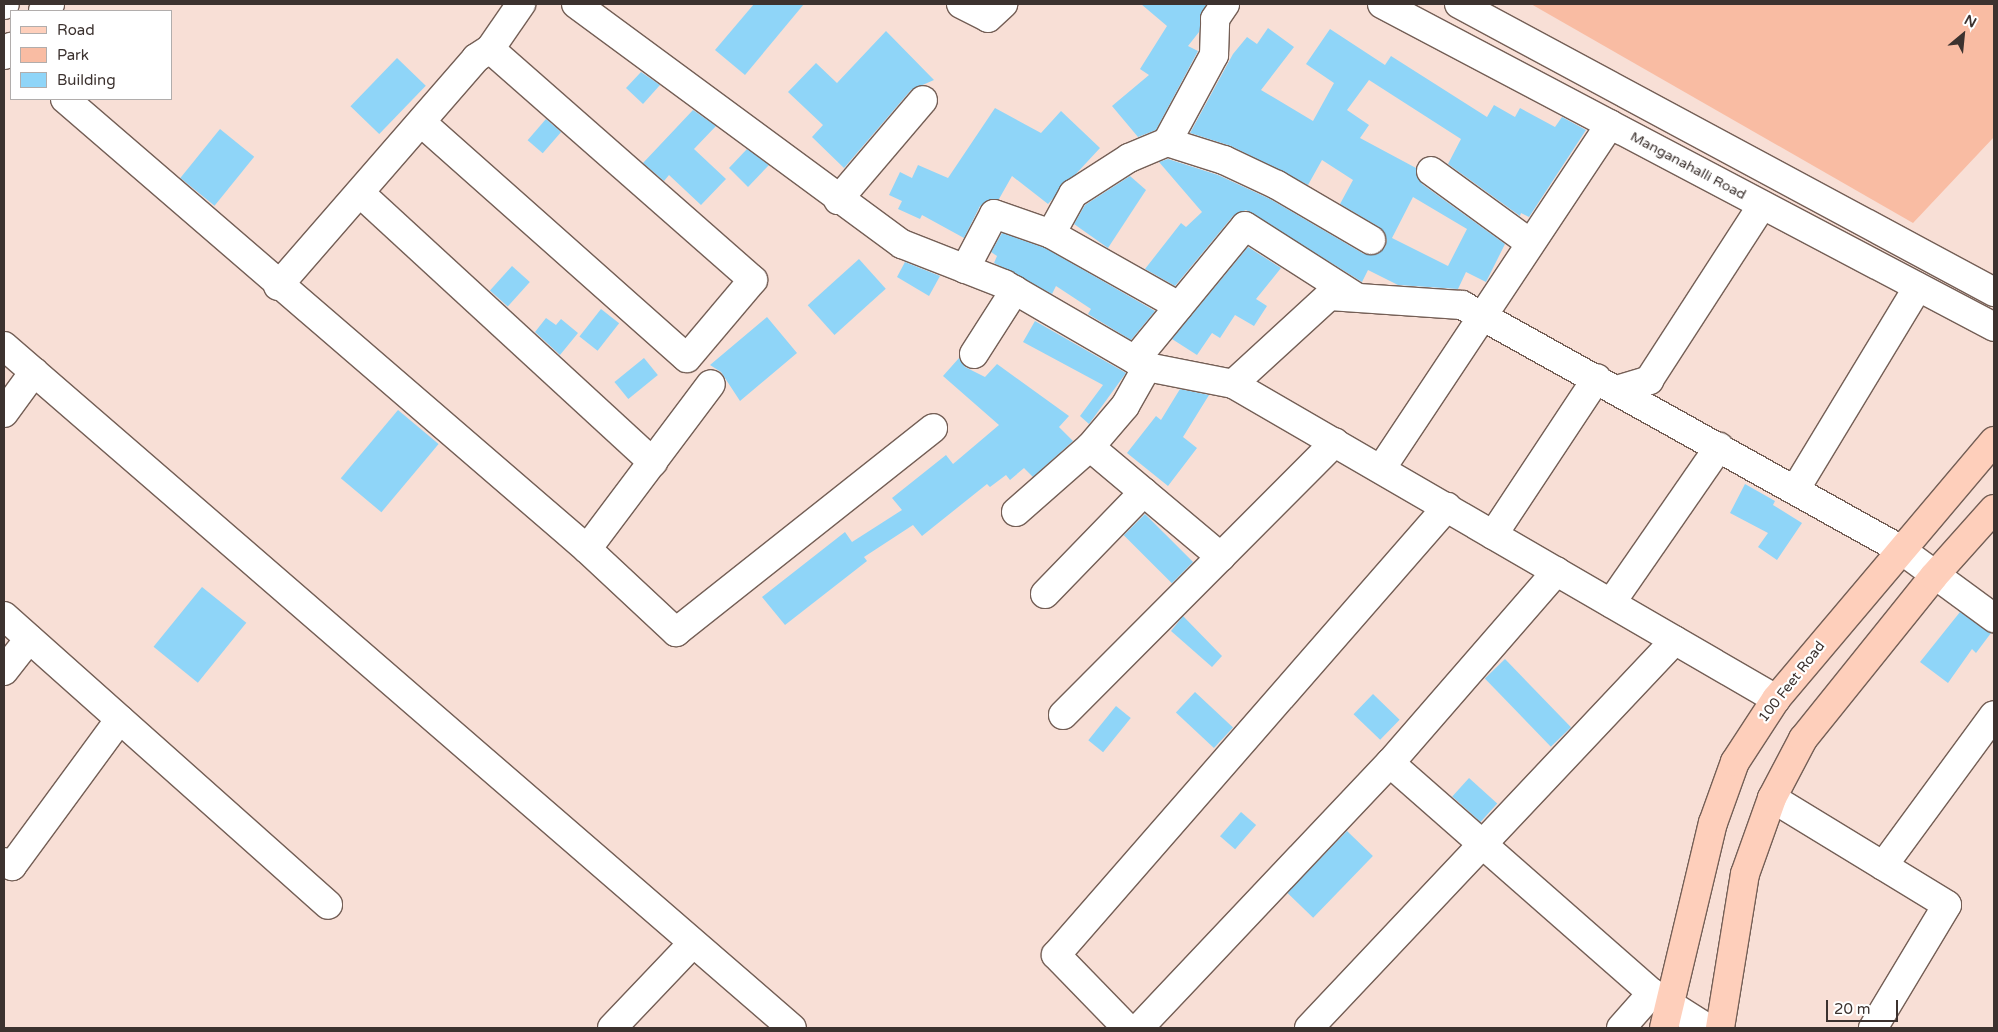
<!DOCTYPE html>
<html>
<head>
<meta charset="utf-8">
<style>
  body { margin:0 }
  #map { position:relative; width:1998px; height:1032px; overflow:hidden; background:#f8dfd6; font-family:"Varela Round",sans-serif }
  div>[style] { position:absolute }
  .green>* { inset:0; background:#f9bca3 }
  .building>* { inset:0; background:#8fd5f8; transform-origin:0 0 }
  .roads { filter:drop-shadow(1px 0 #745f56) drop-shadow(-1px 0 #745f56) drop-shadow(0 1px #745f56) drop-shadow(0 -1px #745f56) }
  .minor>* { height:28px; margin:-14px; padding:0 14px; transform-origin:14px; border-radius:14px; background:#fff }
  .major>* { height:28px; margin:-14px; padding:0 14px; transform-origin:14px; border-radius:14px; background:#fecfbb }
  span { translate:-50% -50%; white-space:nowrap; text-align:center; line-height:1.15; -webkit-text-stroke:4.5px #fff; paint-order:stroke }
  .street-label { font-size:14px; color:#3c322f }
  .frame { position:absolute; inset:0; border:5px solid #3c322f; pointer-events:none }
  .legend { position:absolute; left:10px; top:10px; width:162px; height:90px; box-sizing:border-box; background:#fff; border:1px solid #b1adac; margin:0; padding:6px 9px; list-style:none; font-size:15px; color:#3c322f }
  .legend li { display:flex; align-items:center; gap:10px; height:25px }
  .legend b { width:25px; border:1px solid #b1adac }
  .north { position:absolute; left:1938px; top:10px; width:50px; height:50px; -webkit-text-stroke:4px #fff; paint-order:stroke; rotate:28deg; font-size:14px; font-weight:700; line-height:20px; text-align:center; color:#3c322f }
  .north::after { content:''; display:block; margin:auto; width:18px; height:22px; background:#3c322f; clip-path:polygon(50% 0,100% 100%,50% 72%,0 100%) }
  .scale { position:absolute; left:1826px; top:1000px; width:72px; height:22px; box-sizing:border-box; border:2px solid #3c322f; border-top:0; padding-left:6px; font-size:15px; line-height:18px; white-space:nowrap; color:#3c322f; -webkit-text-stroke:4px #fff; paint-order:stroke }
</style>
</head>
<body>
<div id="map">
  <div class="green">
    <i style="clip-path:polygon(1531px 4px,1994px 4px,1994px 137px,1913px 223px)"></i>
  </div>
  <div class="building">
    <i style="clip-path:polygon(754px 4px,804px 4px,745px 75px,715px 50px)"></i>
    <i style="clip-path:polygon(1141px 4px,1206px 4px,1199px 32px,1188px 46px,1198px 51px,1156px 130px,1138px 137px,1112px 106px,1149px 75px,1140px 69px,1167px 26px)"></i>
    <i style="clip-path:polygon(evenodd,1268px 28px,1294px 47px,1261px 90px,1313px 121px,1334px 83px,1306px 64px,1330px 29px,1385px 65px,1391px 56px,1487px 117px,1494px 105px,1515px 117px,1520px 108px,1555px 127px,1562px 117px,1586px 130px,1529px 217px,1521px 213px,1520px 216px,1448px 164px,1461px 139px,1369px 80px,1347px 110px,1369px 125px,1360px 138px,1416px 168px,1422px 184px,1505px 244px,1486px 282px,1466px 272px,1458px 289px,1398px 285px,1368px 270px,1362px 282px,1246px 210px,1233px 216px,1175px 286px,1145px 269px,1181px 223px,1186px 227px,1202px 212px,1159px 162px,1168px 159px,1218px 175px,1270px 199px,1364px 254px,1378px 254px,1385px 247px,1387px 240px,1379px 227px,1340px 204px,1353px 180px,1322px 160px,1308px 185px,1231px 146px,1190px 133px,1233px 54px,1247px 37px,1257px 44px,1268px 28px,1413px 197px,1467px 229px,1448px 266px,1392px 238px,1413px 197px)"></i>
    <i style="clip-path:polygon(886px 31px,934px 80px,911px 90px,844px 168px,812px 137px,823px 125px,788px 92px,816px 63px,837px 83px)"></i>
    <i style="left:397px;top:58px;width:40px;height:67px;rotate:44deg"></i>
    <i style="clip-path:polygon(641px 72px,660px 85px,643px 104px,626px 88px)"></i>
    <i style="clip-path:polygon(995px 108px,1041px 133px,1061px 111px,1100px 148px,1048px 204px,1012px 176px,999px 199px,980px 206px,964px 238px,922px 215px,920px 219px,898px 209px,902px 201px,889px 195px,900px 172px,912px 178px,918px 165px,948px 178px)"></i>
    <i style="clip-path:polygon(693px 110px,716px 126px,694px 149px,726px 179px,701px 205px,669px 175px,664px 181px,643px 163px)"></i>
    <i style="left:546px;top:119px;width:20px;height:28px;rotate:41deg"></i>
    <i style="left:220px;top:129px;width:44px;height:63px;rotate:39deg"></i>
    <i style="clip-path:polygon(747px 149px,769px 165px,748px 187px,729px 168px)"></i>
    <i style="clip-path:polygon(1130px 176px,1146px 190px,1108px 248px,1074px 224px,1085px 205px)"></i>
    <i style="clip-path:polygon(1002px 233px,1045px 248px,1155px 311px,1131px 340px,1088px 314px,1091px 309px,1056px 286px,1052px 294px,994px 263px,997px 256px,991px 252px)"></i>
    <i style="clip-path:polygon(1248px 247px,1281px 268px,1256px 299px,1267px 306px,1254px 326px,1235px 315px,1220px 338px,1212px 333px,1197px 355px,1172px 339px)"></i>
    <i style="left:859px;top:259px;width:40px;height:69px;rotate:48deg"></i>
    <i style="clip-path:polygon(905px 262px,940px 276px,929px 296px,897px 277px)"></i>
    <i style="left:512px;top:266px;width:24px;height:33px;rotate:42deg"></i>
    <i style="left:601px;top:309px;width:23px;height:35px;rotate:38deg"></i>
    <i style="clip-path:polygon(767px 317px,797px 353px,740px 401px,721px 372px,710px 365px)"></i>
    <i style="clip-path:polygon(546px 318px,556px 325px,561px 319px,578px 333px,560px 355px,535px 332px)"></i>
    <i style="clip-path:polygon(1035px 321px,1126px 373px,1089px 424px,1080px 416px,1103px 385px,1023px 342px)"></i>
    <i style="left:644px;top:358px;width:22px;height:38px;rotate:51deg"></i>
    <i style="clip-path:polygon(959px 358px,965px 367px,985px 377px,997px 364px,1069px 416px,1059px 427px,1073px 441px,1033px 477px,1024px 468px,1010px 480px,1006px 475px,990px 487px,987px 484px,922px 536px,913px 525px,864px 557px,867px 561px,785px 625px,762px 597px,845px 532px,852px 542px,902px 510px,892px 498px,946px 455px,953px 464px,999px 425px,943px 376px)"></i>
    <i style="clip-path:polygon(1180px 389px,1209px 395px,1183px 437px,1197px 448px,1168px 486px,1127px 453px,1156px 416px,1161px 420px)"></i>
    <i style="left:398px;top:410px;width:53px;height:89px;rotate:40deg"></i>
    <i style="clip-path:polygon(1745px 484px,1775px 501px,1773px 505px,1802px 523px,1777px 560px,1758px 547px,1768px 533px,1730px 513px)"></i>
    <i style="left:1145px;top:514px;width:68px;height:30px;rotate:45deg"></i>
    <i style="left:202px;top:587px;width:57px;height:77px;rotate:39deg"></i>
    <i style="clip-path:polygon(1960px 612px,1991px 633px,1976px 653px,1972px 649px,1948px 683px,1920px 662px)"></i>
    <i style="clip-path:polygon(1183px 616px,1222px 656px,1212px 667px,1171px 631px)"></i>
    <i style="left:1505px;top:659px;width:95px;height:28px;rotate:46deg"></i>
    <i style="left:1195px;top:692px;width:52px;height:28px;rotate:43deg"></i>
    <i style="left:1373px;top:694px;width:37px;height:28px;rotate:44deg"></i>
    <i style="left:1116px;top:706px;width:19px;height:44px;rotate:39deg"></i>
    <i style="left:1469px;top:778px;width:38px;height:25px;rotate:42deg"></i>
    <i style="left:1241px;top:812px;width:20px;height:32px;rotate:41deg"></i>
    <i style="left:1347px;top:831px;width:36px;height:86px;rotate:44deg"></i>
  </div>
  <div class="roads">
    <div class="minor">
      <i style="left:576px;top:4px;width:405px;rotate:36.4deg"></i>
      <i style="left:902px;top:244px;width:110px;rotate:21.4deg"></i>
      <i style="left:1004px;top:284px;width:165px;rotate:30.1deg"></i>
      <i style="left:1147px;top:367px;width:88px;rotate:11.2deg"></i>
      <i style="left:1233px;top:384px;width:130px;rotate:-42.5deg"></i>
      <i style="left:1329px;top:296px;width:133px;rotate:3.9deg"></i>
      <i style="left:1462px;top:305px;width:501px;rotate:29.12deg"></i>
      <i style="left:1900px;top:549px;width:117px;rotate:36.3deg"></i>
      <i style="left:961px;top:4px;width:30px;rotate:27deg"></i>
      <i style="left:988px;top:18px;width:21px;rotate:-43deg"></i>
      <i style="left:1382px;top:4px;width:692px;rotate:27.82deg"></i>
      <i style="left:1459px;top:4px;width:608px;rotate:28.29deg"></i>
      <i style="left:4px;top:5px;width:1px;rotate:-45deg"></i>
      <i style="left:43px;top:11px;width:10px;rotate:-45deg"></i>
      <i style="left:4px;top:55px;width:11px;rotate:-49deg"></i>
      <i style="left:65px;top:99px;width:689px;rotate:40.76deg"></i>
      <i style="left:587px;top:549px;width:122px;rotate:43deg"></i>
      <i style="left:676px;top:632px;width:328px;rotate:-38.4deg"></i>
      <i style="left:422px;top:123px;width:354px;rotate:41.6deg"></i>
      <i style="left:687px;top:358px;width:102px;rotate:-49.8deg"></i>
      <i style="left:753px;top:280px;width:350px;rotate:-138.7deg"></i>
      <i style="left:1167px;top:142px;width:99px;rotate:-61.6deg"></i>
      <i style="left:1214px;top:55px;width:36px;rotate:-88deg"></i>
      <i style="left:1215px;top:19px;width:18px;rotate:-56deg"></i>
      <i style="left:1431px;top:171px;width:122px;rotate:36deg"></i>
      <i style="left:360px;top:193px;width:398px;rotate:42.6deg"></i>
      <i style="left:838px;top:200px;width:131px;rotate:-49.6deg"></i>
      <i style="left:1051px;top:234px;width:147px;rotate:29.4deg"></i>
      <i style="left:965px;top:269px;width:62px;rotate:-62.2deg"></i>
      <i style="left:994px;top:214px;width:60px;rotate:19.3deg"></i>
      <i style="left:1051px;top:234px;width:46px;rotate:-61.2deg"></i>
      <i style="left:1073px;top:194px;width:67px;rotate:-32.7deg"></i>
      <i style="left:1129px;top:158px;width:41px;rotate:-22.8deg"></i>
      <i style="left:1167px;top:142px;width:60px;rotate:17.5deg"></i>
      <i style="left:1224px;top:160px;width:59px;rotate:25.3deg"></i>
      <i style="left:1277px;top:185px;width:109px;rotate:30.3deg"></i>
      <i style="left:278px;top:286px;width:302px;rotate:-49deg"></i>
      <i style="left:476px;top:58px;width:17px;rotate:-33deg"></i>
      <i style="left:490px;top:49px;width:55px;rotate:-55.4deg"></i>
      <i style="left:4px;top:346px;width:1042px;rotate:40.88deg"></i>
      <i style="left:974px;top:354px;width:76px;rotate:-57.4deg"></i>
      <i style="left:1135px;top:360px;width:173px;rotate:-50.6deg"></i>
      <i style="left:1245px;top:226px;width:132px;rotate:32.6deg"></i>
      <i style="left:1233px;top:384px;width:628px;rotate:30.12deg"></i>
      <i style="left:1617px;top:390px;width:34px;rotate:-17deg"></i>
      <i style="left:1649px;top:380px;width:208px;rotate:-57.1deg"></i>
      <i style="left:4px;top:413px;width:51px;rotate:-53.8deg"></i>
      <i style="left:1090px;top:447px;width:171px;rotate:40deg"></i>
      <i style="left:1381px;top:469px;width:414px;rotate:-56.4deg"></i>
      <i style="left:1795px;top:490px;width:237px;rotate:-58.8deg"></i>
      <i style="left:1016px;top:512px;width:98px;rotate:-41.3deg"></i>
      <i style="left:1090px;top:447px;width:54px;rotate:-49.5deg"></i>
      <i style="left:1125px;top:406px;width:45px;rotate:-60.6deg"></i>
      <i style="left:1493px;top:535px;width:188px;rotate:-56.5deg"></i>
      <i style="left:587px;top:549px;width:206px;rotate:-53.1deg"></i>
      <i style="left:1045px;top:594px;width:142px;rotate:-45.9deg"></i>
      <i style="left:1611px;top:603px;width:190px;rotate:-55.3deg"></i>
      <i style="left:4px;top:616px;width:434px;rotate:41.7deg"></i>
      <i style="left:4px;top:671px;width:41px;rotate:-52deg"></i>
      <i style="left:1063px;top:715px;width:385px;rotate:-45.1deg"></i>
      <i style="left:1390px;top:763px;width:349px;rotate:41.3deg"></i>
      <i style="left:1772px;top:798px;width:205px;rotate:31.4deg"></i>
      <i style="left:1947px;top:905px;width:144px;rotate:121deg"></i>
      <i style="left:4px;top:862px;width:9px;rotate:27deg"></i>
      <i style="left:12px;top:866px;width:182px;rotate:-53.7deg"></i>
      <i style="left:1883px;top:866px;width:187px;rotate:-53.7deg"></i>
      <i style="left:612px;top:1028px;width:117px;rotate:-46.4deg"></i>
      <i style="left:1127px;top:1028px;width:102px;rotate:-134.2deg"></i>
      <i style="left:1056px;top:955px;width:595px;rotate:-48.89deg"></i>
      <i style="left:1139px;top:1028px;width:365px;rotate:-46.6deg"></i>
      <i style="left:1390px;top:763px;width:254px;rotate:-49deg"></i>
      <i style="left:1309px;top:1028px;width:533px;rotate:-46.67deg"></i>
      <i style="left:1621px;top:1028px;width:47px;rotate:-48.5deg"></i>
      <i style="left:1652px;top:993px;width:65px;rotate:32.5deg"></i>
    </div>
    <div class="major">
      <i style="left:1664px;top:1028px;width:211px;rotate:-76.6deg"></i>
      <i style="left:1713px;top:823px;width:65px;rotate:-70.2deg"></i>
      <i style="left:1735px;top:762px;width:75px;rotate:-56.9deg"></i>
      <i style="left:1776px;top:699px;width:338px;rotate:-49.8deg"></i>
      <i style="left:1720px;top:1028px;width:156px;rotate:-80.8deg"></i>
      <i style="left:1745px;top:874px;width:81px;rotate:-70.4deg"></i>
      <i style="left:1772px;top:798px;width:67px;rotate:-62.3deg"></i>
      <i style="left:1803px;top:739px;width:209px;rotate:-51.2deg"></i>
      <i style="left:1934px;top:576px;width:90px;rotate:-48.2deg"></i>
    </div>
  </div>
  <div class="street-label">
    <span style="left:1688px;top:166px;rotate:28deg">Manganahalli Road</span>
    <span style="left:1792px;top:682px;rotate:-52deg">100 Feet Road</span>
  </div>
  <div class="frame"></div>
  <ul class="legend">
  <li><b style="height:6px;background:#fecfbb"></b>Road</li>
  <li><b style="height:14px;background:#f9bca3"></b>Park</li>
  <li><b style="height:14px;background:#8fd5f8"></b>Building</li>
  </ul>
  <div class="north">N</div>
  <div class="scale">20 m</div>
</div>
</body>
</html>
